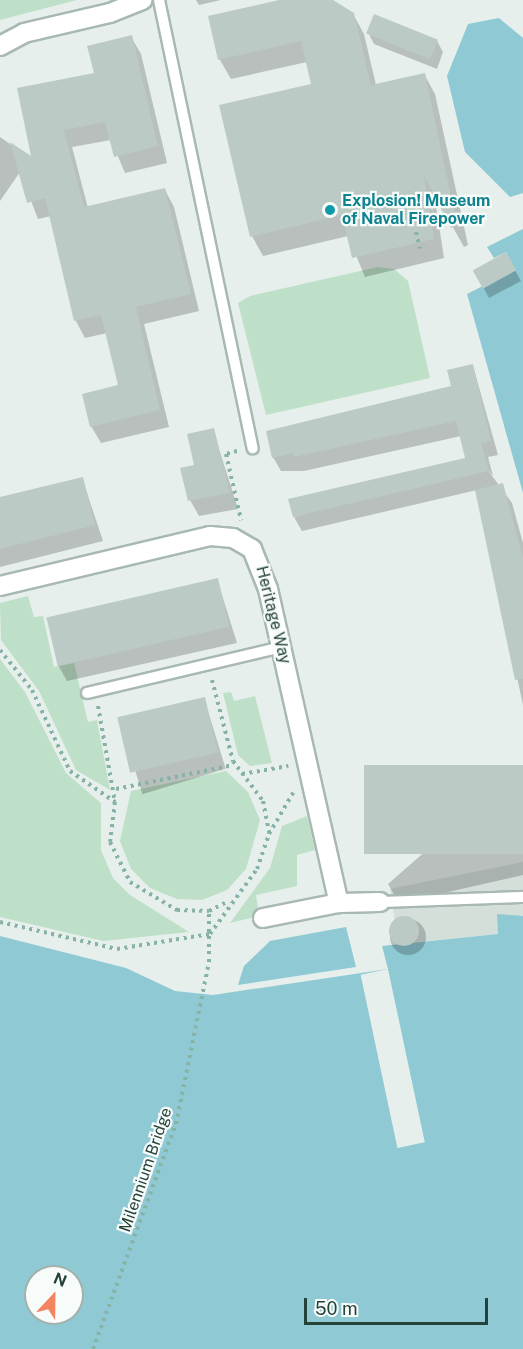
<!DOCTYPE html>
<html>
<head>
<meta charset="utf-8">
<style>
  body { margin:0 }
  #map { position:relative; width:523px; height:1349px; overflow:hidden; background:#e6efeb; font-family:"Public Sans",sans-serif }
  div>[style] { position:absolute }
  .built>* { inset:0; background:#d4dfda }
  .green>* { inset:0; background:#bfe0c8 }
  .water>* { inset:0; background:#8ec9d4 }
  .pier>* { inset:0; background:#e6efeb; transform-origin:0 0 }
  .shadow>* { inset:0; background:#0003; transform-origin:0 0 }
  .round { border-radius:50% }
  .building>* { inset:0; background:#bbcac4; transform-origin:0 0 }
  .path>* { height:4px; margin-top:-2px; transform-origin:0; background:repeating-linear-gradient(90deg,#86b3a5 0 3px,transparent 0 7.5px) }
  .roads { filter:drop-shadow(2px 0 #a8b8b2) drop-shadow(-2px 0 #a8b8b2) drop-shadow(0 2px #a8b8b2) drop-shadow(0 -2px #a8b8b2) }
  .service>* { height:10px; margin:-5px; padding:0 5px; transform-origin:5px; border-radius:5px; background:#fff }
  .minor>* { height:18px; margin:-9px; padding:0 9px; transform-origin:9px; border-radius:9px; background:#fff }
  .dots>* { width:16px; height:16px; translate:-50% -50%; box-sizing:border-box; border:3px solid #f7fbf9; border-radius:50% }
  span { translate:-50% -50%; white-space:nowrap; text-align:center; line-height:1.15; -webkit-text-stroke:4.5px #f7fbf9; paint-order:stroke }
  .culture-label { font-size:16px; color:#0d838f; font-weight:700 }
  .left { translate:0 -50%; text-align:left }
  .street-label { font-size:16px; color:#24423a }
  .north { position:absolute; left:24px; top:1265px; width:60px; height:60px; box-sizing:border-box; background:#f7fbf9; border:2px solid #a3b1ad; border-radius:50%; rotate:22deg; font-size:16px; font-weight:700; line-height:24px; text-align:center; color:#24423a }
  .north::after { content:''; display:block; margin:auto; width:21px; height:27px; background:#f4845f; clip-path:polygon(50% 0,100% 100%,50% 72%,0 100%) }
  .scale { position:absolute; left:304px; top:1298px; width:184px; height:27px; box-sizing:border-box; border:3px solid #24423a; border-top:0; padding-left:8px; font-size:18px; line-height:21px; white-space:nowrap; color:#24423a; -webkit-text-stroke:4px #f7fbf9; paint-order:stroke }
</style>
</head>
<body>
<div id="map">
  <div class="built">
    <i style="clip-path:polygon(523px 862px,523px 916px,498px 934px,398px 944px,390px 889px)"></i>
  </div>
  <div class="green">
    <i style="clip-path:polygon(0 0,77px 0,0 20px)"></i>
    <i style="clip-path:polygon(378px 267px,394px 269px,408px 281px,430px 378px,266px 415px,238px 303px,250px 296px)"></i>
    <i style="clip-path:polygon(28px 596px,34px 617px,43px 616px,54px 667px,74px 663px,88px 722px,97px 720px,110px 790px,76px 770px,39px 691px,1px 640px,0 603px)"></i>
    <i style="clip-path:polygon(0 659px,25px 692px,66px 773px,101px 803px,101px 850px,113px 878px,130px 895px,189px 932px,103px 941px,0 917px)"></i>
    <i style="clip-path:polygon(231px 692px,234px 701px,255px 696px,272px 763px,250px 766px,238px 755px,223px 693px)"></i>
    <i style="clip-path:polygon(226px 771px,248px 792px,260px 820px,246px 869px,227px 890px,202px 900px,177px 899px,150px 888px,131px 869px,120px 841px,131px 791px)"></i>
    <i style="clip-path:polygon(307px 816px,315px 850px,297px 855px,297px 886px,256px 895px,259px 916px,230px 923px,270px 868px,282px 826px)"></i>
  </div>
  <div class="water">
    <i style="clip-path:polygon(499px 18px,523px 38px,523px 193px,510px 197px,465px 152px,447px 76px,468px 24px)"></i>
    <i style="clip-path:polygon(523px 229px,523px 493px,467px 294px,515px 270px,506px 252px,494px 258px,487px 247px)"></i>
    <i style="clip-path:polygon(evenodd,497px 914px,523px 916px,523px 1349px,0 1349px,0 936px,126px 968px,175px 991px,213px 995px,388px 969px,382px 946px,498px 934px,497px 914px,36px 1277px,72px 1277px,72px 1313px,36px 1313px,36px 1277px)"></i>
    <i style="clip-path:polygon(346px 927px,356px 967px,238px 985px,244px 966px,270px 941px)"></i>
  </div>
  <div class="pier">
    <i style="left:388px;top:969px;width:177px;height:28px;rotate:78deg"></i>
  </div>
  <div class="shadow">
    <i style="clip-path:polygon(196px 0,221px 0,199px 5px)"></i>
    <i style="clip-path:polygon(286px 0,331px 0,353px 14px,364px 34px,376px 85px,424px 74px,435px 94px,468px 245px,464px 247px,434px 193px,444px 258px,365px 277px,348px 236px,263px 256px,252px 236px,313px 85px,307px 62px,231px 79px,220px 60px,210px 18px)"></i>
    <i style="clip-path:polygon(368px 32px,437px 41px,443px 52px,437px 69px,374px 44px)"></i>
    <i style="clip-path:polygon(131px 37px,141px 54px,167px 163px,125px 173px,111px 140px,72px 147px,88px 208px,165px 190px,174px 207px,199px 311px,144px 324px,169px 427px,101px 443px,91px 426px,120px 386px,107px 333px,85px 338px,76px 321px,51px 216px,38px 219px,20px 172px,0 201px,0 137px,33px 160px,95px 74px)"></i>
    <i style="clip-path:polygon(512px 265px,521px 281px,489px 298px,474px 270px)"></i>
    <i style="clip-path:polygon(473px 366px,498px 455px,488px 457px,493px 476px,484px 465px,512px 503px,523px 543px,523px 705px,477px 490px,302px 531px,294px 517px,467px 459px,461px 436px,304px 471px,281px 471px,273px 457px,452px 387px)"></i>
    <i style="clip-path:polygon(213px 430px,238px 509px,199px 516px,190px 500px,196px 466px)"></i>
    <i style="clip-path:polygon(82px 478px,103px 541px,0 567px,0 499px)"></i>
    <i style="clip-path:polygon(217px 579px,237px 643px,67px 681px,58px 665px)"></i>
    <i style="left:204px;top:698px;width:74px;height:87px;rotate:73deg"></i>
    <i style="clip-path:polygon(523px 766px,523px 875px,399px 903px,388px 884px)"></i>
    <i class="round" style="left:390px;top:919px;width:36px;height:36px"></i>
  </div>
  <div class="building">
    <i style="clip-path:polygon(279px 0,333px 0,354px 13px,371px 85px,425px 73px,457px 225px,451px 228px,424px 176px,434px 239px,352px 258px,342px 215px,250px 237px,219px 105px,311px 84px,301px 41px,218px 60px,208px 16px)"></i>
    <i style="left:374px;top:14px;width:69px;height:21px;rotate:22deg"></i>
    <i style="clip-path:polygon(132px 35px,158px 146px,114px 157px,105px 122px,64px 130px,84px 207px,165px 188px,191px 294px,136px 307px,160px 410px,90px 427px,82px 394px,118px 385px,101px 315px,74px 321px,45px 198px,27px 203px,10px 142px,31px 156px,17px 88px,94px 73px,87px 46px)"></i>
    <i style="left:506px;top:252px;width:21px;height:38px;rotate:61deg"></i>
    <i style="clip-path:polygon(473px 364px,491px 441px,481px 443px,489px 471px,293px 517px,288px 499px,465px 458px,456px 421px,294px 457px,293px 453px,272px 458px,266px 431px,451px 386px,447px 370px)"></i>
    <i style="clip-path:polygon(214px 428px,230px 493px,188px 501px,180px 468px,194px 465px,187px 434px)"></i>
    <i style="clip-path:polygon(83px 477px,95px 525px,0 549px,0 497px)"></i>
    <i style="clip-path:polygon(503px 483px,523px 558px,523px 679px,515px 680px,475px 490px)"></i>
    <i style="left:218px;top:578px;width:50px;height:176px;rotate:77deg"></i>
    <i style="left:205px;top:697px;width:57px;height:90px;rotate:77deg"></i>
    <i style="left:523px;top:765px;width:89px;height:159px;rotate:90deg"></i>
    <i class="round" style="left:389px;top:916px;width:30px;height:30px"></i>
  </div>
  <div class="path">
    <i style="left:416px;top:232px;width:17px;rotate:77deg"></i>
    <i style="left:237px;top:451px;width:11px;rotate:165deg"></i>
    <i style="left:226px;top:454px;width:68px;rotate:77.2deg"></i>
    <i style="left:0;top:650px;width:51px;rotate:51.3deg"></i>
    <i style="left:32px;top:690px;width:89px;rotate:64.9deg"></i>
    <i style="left:70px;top:771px;width:55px;rotate:34.6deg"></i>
    <i style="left:115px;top:802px;width:40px;rotate:97.1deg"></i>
    <i style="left:110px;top:842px;width:45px;rotate:63.4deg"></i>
    <i style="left:130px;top:882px;width:55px;rotate:30.8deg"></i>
    <i style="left:177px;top:910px;width:32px;rotate:2deg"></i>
    <i style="left:209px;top:911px;width:22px;rotate:-27deg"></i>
    <i style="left:212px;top:680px;width:84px;rotate:75.5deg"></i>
    <i style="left:233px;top:761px;width:50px;rotate:53.1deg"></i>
    <i style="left:263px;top:801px;width:33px;rotate:79deg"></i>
    <i style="left:98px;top:706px;width:97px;rotate:80deg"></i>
    <i style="left:242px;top:774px;width:47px;rotate:-9.9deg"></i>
    <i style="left:116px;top:789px;width:120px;rotate:-11.5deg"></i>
    <i style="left:0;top:922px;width:120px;rotate:13deg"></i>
    <i style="left:117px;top:949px;width:94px;rotate:-9.2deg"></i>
    <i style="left:210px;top:934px;width:80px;rotate:-54.1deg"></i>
    <i style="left:257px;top:869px;width:37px;rotate:-71deg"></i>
    <i style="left:269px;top:834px;width:48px;rotate:-59.7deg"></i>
    <i style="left:93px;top:1349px;width:240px;rotate:-69.8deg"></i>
    <i style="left:176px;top:1124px;width:165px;rotate:-78.5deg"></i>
    <i style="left:209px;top:962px;width:51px;rotate:-90deg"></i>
  </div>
  <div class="roads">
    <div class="service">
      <i style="left:159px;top:0;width:458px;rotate:78.2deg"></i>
      <i style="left:87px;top:693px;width:200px;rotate:-13.3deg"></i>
      <i style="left:380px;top:902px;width:143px;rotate:-2deg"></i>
    </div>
    <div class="minor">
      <i style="left:0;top:46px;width:27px;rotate:-28deg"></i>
      <i style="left:24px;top:33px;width:88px;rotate:-13.1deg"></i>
      <i style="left:110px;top:13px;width:35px;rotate:-22deg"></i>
      <i style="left:0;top:586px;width:216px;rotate:-13.4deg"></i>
      <i style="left:210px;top:536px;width:23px;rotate:5deg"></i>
      <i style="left:233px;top:538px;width:22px;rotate:30deg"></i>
      <i style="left:252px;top:549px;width:43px;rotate:68.2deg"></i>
      <i style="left:268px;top:589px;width:322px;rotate:77.3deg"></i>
      <i style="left:263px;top:918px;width:77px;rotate:-11.2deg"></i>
      <i style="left:339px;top:903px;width:41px;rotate:-1.4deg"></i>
    </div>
  </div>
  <div class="dots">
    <i style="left:330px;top:210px;background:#0f9aa8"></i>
  </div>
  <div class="culture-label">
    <span class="left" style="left:342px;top:210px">Explosion! Museum<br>of Naval Firepower</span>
  </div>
  <div class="street-label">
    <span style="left:273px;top:615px;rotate:76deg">Heritage Way</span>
    <span style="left:146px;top:1170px;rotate:-71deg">Milennium Bridge</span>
  </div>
  <div class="north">N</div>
  <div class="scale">50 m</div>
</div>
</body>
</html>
